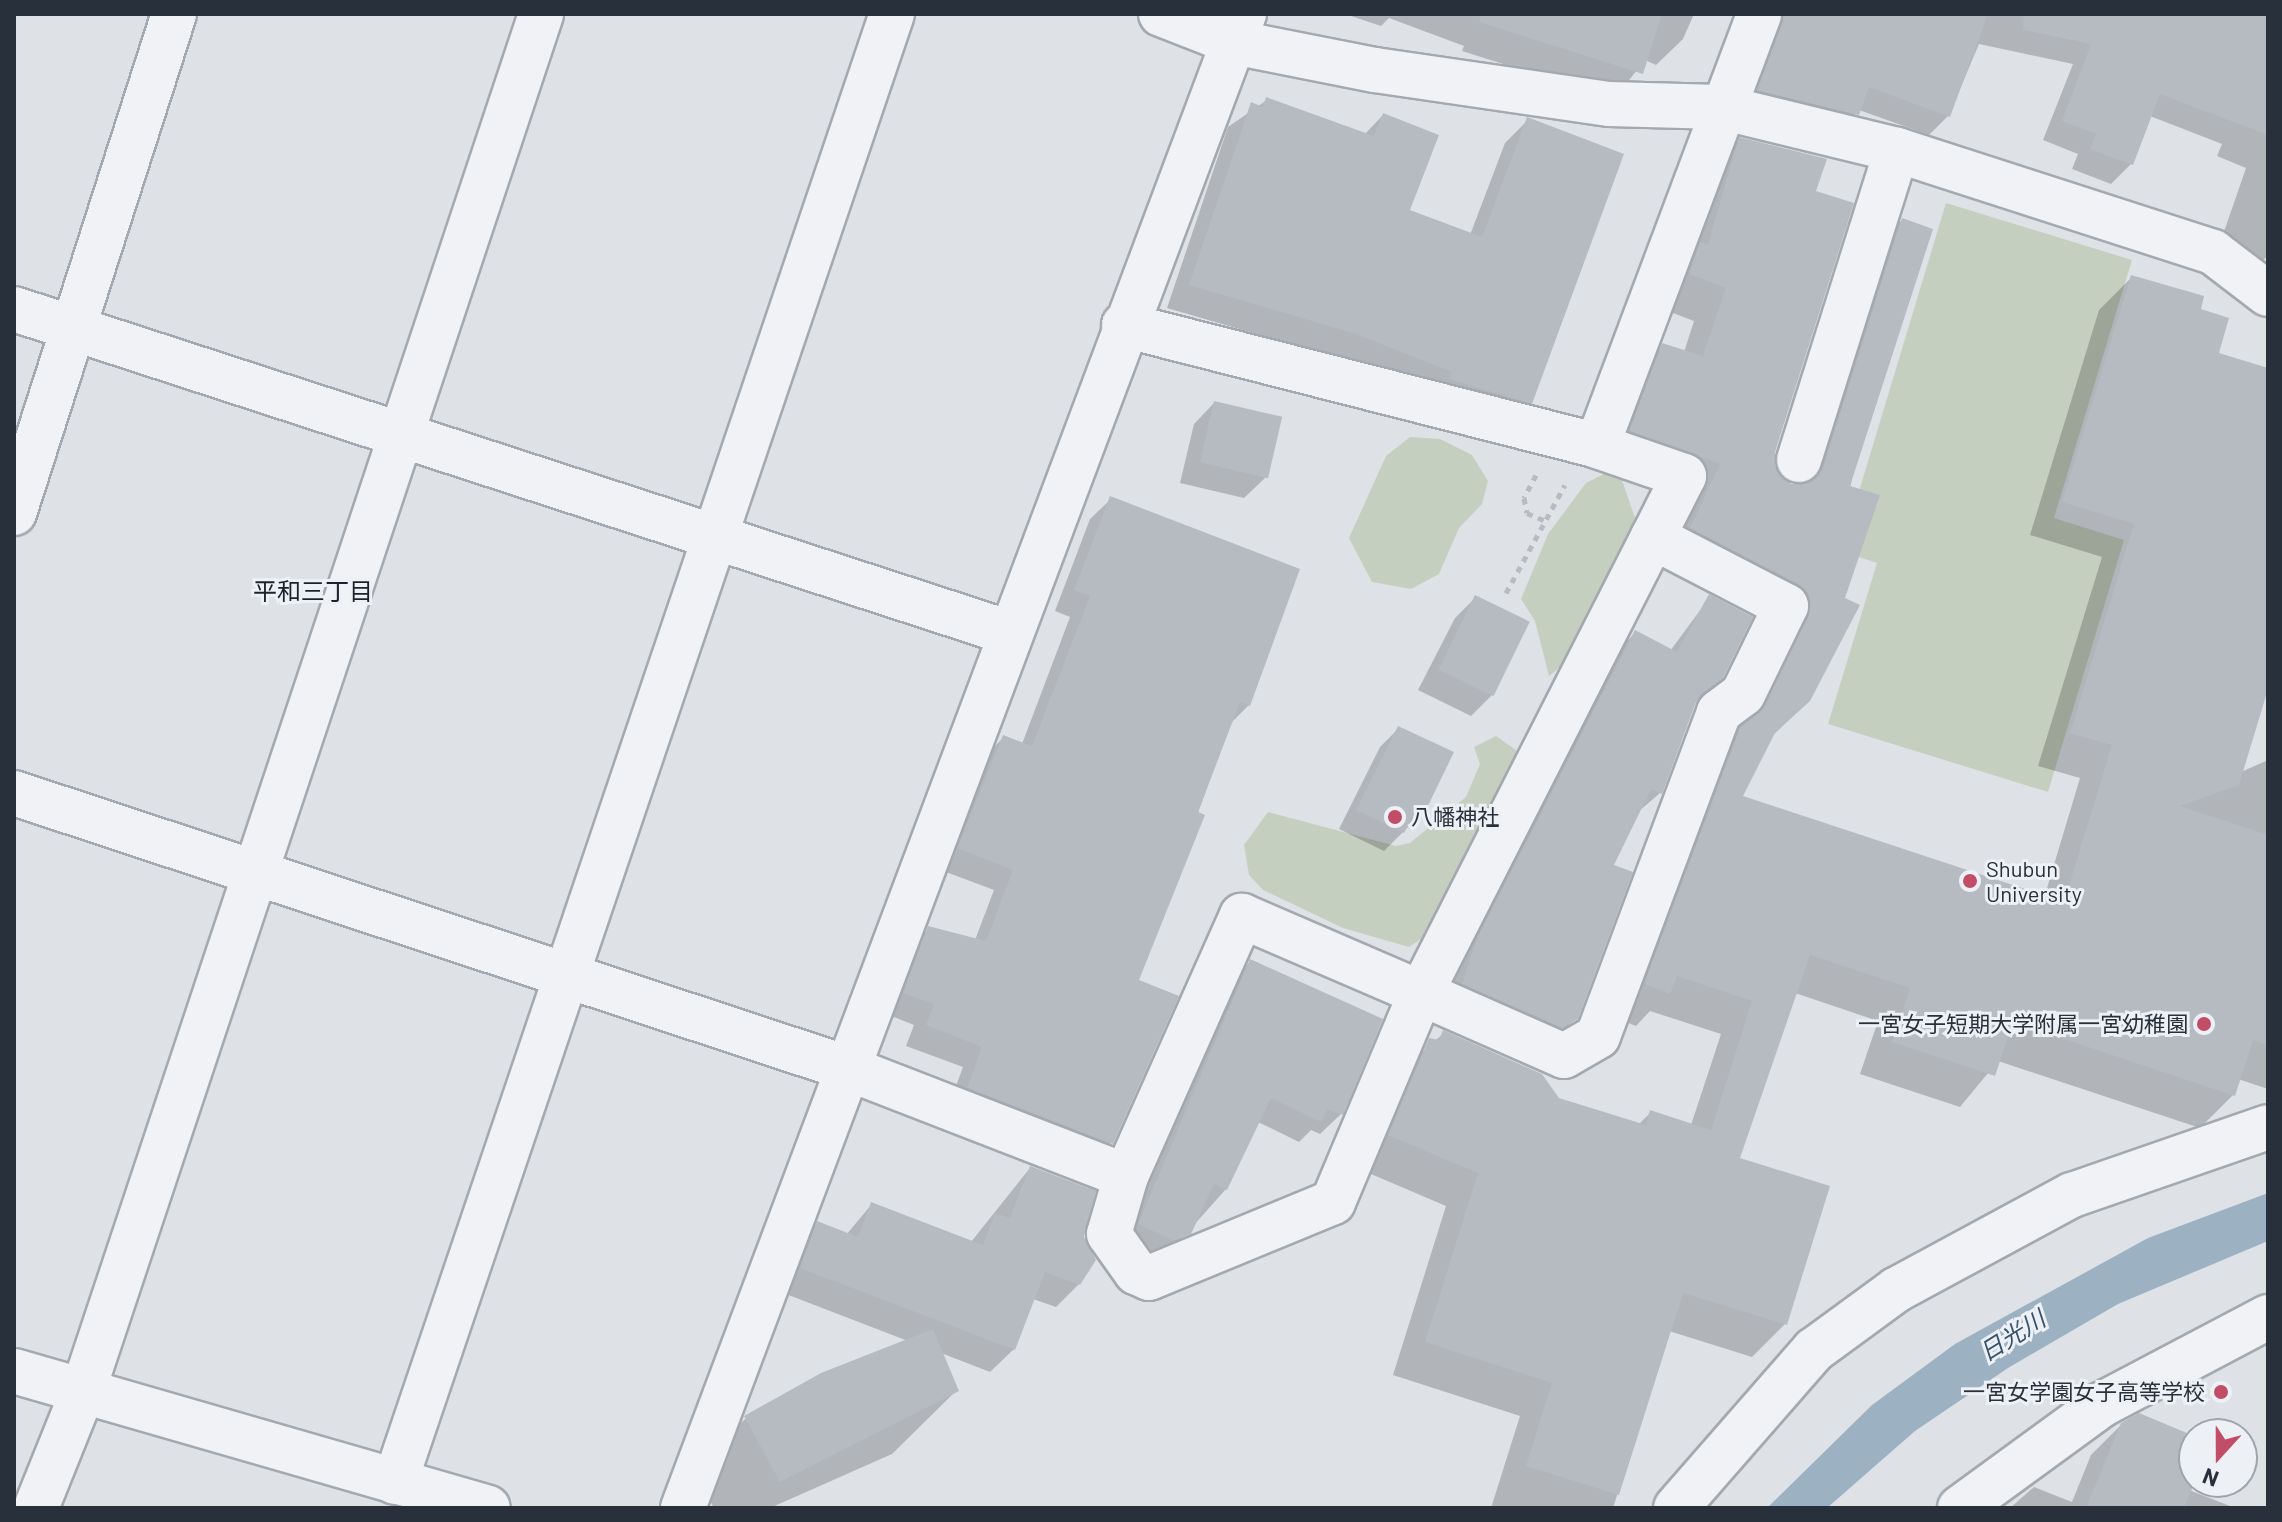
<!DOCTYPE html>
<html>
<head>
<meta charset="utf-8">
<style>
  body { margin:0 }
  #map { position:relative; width:2282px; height:1522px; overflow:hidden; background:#dee2e6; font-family:Barlow,"Noto Sans JP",sans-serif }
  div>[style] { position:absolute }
  .green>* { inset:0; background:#c5cfc0 }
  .water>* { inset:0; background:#9cb2c3 }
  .shadow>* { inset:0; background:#0003 }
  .building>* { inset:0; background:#b6bbc2; transform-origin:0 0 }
  .path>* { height:5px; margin-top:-2.5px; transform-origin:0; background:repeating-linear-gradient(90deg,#b8bcc1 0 6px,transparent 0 12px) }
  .roads { filter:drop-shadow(2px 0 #a4a9af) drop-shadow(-2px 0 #a4a9af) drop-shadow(0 2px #a4a9af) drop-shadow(0 -2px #a4a9af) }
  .minor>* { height:44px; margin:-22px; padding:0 22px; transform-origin:22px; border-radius:22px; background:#f0f2f5 }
  .dots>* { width:22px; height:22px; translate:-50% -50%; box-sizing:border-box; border:4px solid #edf0f4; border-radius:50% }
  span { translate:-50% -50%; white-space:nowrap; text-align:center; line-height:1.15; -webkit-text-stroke:6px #edf0f4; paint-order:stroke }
  .poi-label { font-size:22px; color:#28313b }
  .left { translate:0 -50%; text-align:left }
  .right { translate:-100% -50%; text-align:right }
  .neighbourhood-label { font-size:24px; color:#1b222c }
  .water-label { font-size:24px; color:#36536b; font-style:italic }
  .frame { position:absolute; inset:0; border:16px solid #28313b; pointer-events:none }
  .north { position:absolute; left:2178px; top:1418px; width:80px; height:80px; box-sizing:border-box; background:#edf0f4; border:2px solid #9ea4aa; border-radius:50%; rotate:201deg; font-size:22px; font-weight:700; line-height:32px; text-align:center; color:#28313b }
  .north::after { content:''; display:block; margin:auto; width:28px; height:36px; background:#c14d68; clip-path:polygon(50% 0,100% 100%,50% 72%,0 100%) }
</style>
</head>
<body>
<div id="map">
  <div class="green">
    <i style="clip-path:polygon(1946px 203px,2132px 260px,2054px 518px,2124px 540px,2048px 792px,1828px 724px,1877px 563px,1841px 551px)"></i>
    <i style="clip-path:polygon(1410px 437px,1440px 439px,1472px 455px,1488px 481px,1482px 504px,1459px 528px,1439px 574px,1411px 589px,1372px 582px,1349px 538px,1386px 456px)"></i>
    <i style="clip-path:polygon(1606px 473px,1622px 480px,1636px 521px,1571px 658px,1549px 676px,1535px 621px,1521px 599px,1548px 534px,1586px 483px)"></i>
    <i style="clip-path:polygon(1496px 736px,1516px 750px,1515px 763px,1424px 937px,1409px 947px,1343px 928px,1263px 890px,1249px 875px,1244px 845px,1268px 812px,1396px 846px,1410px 843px,1466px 797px,1480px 764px,1474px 747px)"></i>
  </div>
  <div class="water">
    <i style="clip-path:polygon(2268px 1193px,2268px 1241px,2118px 1304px,2008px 1368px,1915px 1431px,1827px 1508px,1767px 1508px,1872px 1405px,1955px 1344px,2148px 1238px)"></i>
  </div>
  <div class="shadow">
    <i style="clip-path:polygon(1345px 14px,1694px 14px,1683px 39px,1656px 65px,1645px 60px,1614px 99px,1462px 51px,1464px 46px,1389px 18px,1381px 26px)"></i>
    <i style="clip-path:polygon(2265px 14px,2268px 255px,2260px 264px,2218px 249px,2246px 168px,2217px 156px,2222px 144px,2150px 116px,2131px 164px,2111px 184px,2072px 169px,2078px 154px,2043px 140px,2073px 64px,1979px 44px,1949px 115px,1929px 135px,1859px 110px,1837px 134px,1739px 110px,1764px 35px,1788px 14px)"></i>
    <i style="clip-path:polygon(1267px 100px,1364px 135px,1383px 115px,1408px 211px,1470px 235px,1505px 143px,1528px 120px,1531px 403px,1508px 426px,1329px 355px,1167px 308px,1228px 127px)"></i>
    <i style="clip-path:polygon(1740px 139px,1813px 192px,1773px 452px,1773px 467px,1790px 485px,1796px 486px,1869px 253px,1902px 220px,1809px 700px,1771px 737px,1740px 797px,2044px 898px,2080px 778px,2038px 766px,2102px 557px,2030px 535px,2099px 310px,2132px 277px,2198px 310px,2217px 354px,2268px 427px,2268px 682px,2241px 772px,2268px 760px,2268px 1089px,2238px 1079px,2233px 1095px,2200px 1128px,1998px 1061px,1960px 1107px,1860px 1074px,1878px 1021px,1795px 993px,1737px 1159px,1827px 1188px,1785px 1324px,1752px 1357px,1669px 1331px,1613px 1508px,1491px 1508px,1520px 1416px,1393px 1375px,1446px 1206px,1357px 1168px,1399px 1072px,1444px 1033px,1558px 1099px,1638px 1125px,1651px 1112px,1691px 1125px,1721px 1034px,1650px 1011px,1636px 1026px,1613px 1017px,1707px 763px,1735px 735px,1779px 638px,1765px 616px,1659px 562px,1688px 497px,1598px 464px,1630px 378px,1663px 345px,1684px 352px,1694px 321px,1657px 307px,1707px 173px)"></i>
    <i style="clip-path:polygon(1214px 403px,1265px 478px,1244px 498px,1180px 483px,1194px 424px)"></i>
    <i style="clip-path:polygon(1111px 499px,1249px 705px,1230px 724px,1137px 982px,1111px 1143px,1090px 1164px,948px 1108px,963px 1067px,906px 1046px,914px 1025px,884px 1013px,908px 949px,929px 929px,975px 940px,994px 890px,938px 869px,983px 758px,1004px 737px,1022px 744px,1070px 617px,1055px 611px,1090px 519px)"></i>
    <i style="clip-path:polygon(1476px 597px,1491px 696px,1471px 716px,1418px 690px,1455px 618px)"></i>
    <i style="clip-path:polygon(1710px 597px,1693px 704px,1660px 793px,1638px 812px,1611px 866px,1576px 1018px,1555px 1039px,1444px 1004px,1458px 960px,1615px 653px,1635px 633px,1670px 651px)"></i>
    <i style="clip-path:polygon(1399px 728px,1451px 753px,1422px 813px,1384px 851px,1339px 829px,1380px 747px)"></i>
    <i style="clip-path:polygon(1251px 961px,1341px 1114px,1320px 1134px,1311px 1130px,1299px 1142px,1258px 1122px,1226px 1189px,1168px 1254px,1152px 1260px,1119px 1244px,1230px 982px)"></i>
    <i style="clip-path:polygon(1030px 1168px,1082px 1238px,1079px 1284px,1056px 1307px,1033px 1299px,1014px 1349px,990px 1372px,941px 1353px,956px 1391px,892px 1454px,770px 1508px,714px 1508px,693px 1471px,744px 1420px,821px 1375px,908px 1341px,778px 1291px,795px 1247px,818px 1224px,846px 1235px,872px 1204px,971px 1242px)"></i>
    <i style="clip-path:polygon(2122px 1424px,2194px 1438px,2189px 1490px,2235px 1508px,2010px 1508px,2034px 1487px,2072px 1502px,2091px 1455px)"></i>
  </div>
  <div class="building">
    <i style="clip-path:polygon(1481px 14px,1662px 14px,1643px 74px,1479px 22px)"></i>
    <i style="clip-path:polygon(1783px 14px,1988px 14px,1950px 117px,1869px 87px,1859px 115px,1757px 90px)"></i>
    <i style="clip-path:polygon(2024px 14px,2268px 14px,2268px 135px,2160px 94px,2133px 165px,2090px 149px,2096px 134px,2062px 121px,2091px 44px,2023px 30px)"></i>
    <i style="clip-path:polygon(1266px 97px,1374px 136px,1383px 113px,1439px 135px,1410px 210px,1482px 237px,1527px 117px,1624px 154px,1532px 404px,1449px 379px,1452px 372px,1353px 333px,1189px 285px,1251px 102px,1263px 107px)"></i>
    <i style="clip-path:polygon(1739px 137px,1827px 159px,1816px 191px,1854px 203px,1775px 452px,1775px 466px,1791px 484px,1805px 484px,1823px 468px,1902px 218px,1933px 229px,1850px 486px,1880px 495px,1845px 598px,1860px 605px,1810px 701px,1775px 733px,1743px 796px,2064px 902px,2112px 745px,2070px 733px,2134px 524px,2062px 502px,2131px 275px,2204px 296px,2201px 309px,2229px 318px,2219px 353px,2268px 368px,2268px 689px,2239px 785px,2180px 806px,2268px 835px,2268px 1045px,2253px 1040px,2235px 1096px,2013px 1022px,1995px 1076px,1892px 1042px,1910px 988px,1810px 955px,1740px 1158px,1830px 1186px,1787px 1325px,1683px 1293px,1619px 1495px,1526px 1466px,1552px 1383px,1425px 1342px,1478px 1173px,1388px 1135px,1429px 1038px,1439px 1040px,1443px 1030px,1542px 1074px,1559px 1098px,1646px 1125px,1650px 1110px,1711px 1130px,1752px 1001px,1677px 976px,1670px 994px,1644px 984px,1740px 728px,1765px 705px,1811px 604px,1798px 584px,1690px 528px,1720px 464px,1629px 431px,1662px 343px,1703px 356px,1726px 288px,1689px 274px,1700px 242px,1708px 244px)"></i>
    <i style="left:1214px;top:401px;width:70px;height:63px;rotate:13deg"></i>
    <i style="clip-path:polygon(1110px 496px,1300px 569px,1250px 706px,1240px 702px,1198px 812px,1205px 815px,1139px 980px,1179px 996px,1113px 1144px,967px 1088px,982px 1047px,926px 1025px,934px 1004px,903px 993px,928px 926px,986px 941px,1013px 870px,957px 848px,1003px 735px,1032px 746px,1090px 596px,1074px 590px)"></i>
    <i style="clip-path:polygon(1709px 594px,1753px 617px,1723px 678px,1696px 702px,1662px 794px,1651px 789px,1614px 865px,1633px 872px,1578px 1019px,1562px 1028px,1462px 984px,1477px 938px,1635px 630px,1677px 652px)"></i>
    <i style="left:1475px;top:595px;width:61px;height:83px;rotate:26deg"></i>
    <i style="clip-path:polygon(1398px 726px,1454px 752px,1424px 814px,1415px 810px,1404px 833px,1356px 810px)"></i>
    <i style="clip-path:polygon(1250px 959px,1383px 1019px,1343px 1115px,1328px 1109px,1321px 1122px,1271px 1098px,1227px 1190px,1214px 1184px,1191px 1234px,1174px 1241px,1138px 1224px)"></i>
    <i style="clip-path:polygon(1030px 1166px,1096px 1191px,1084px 1237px,1096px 1260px,1080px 1285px,1045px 1272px,1015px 1350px,800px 1268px,817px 1221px,858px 1237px,871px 1202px,983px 1245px,995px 1213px,1010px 1218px)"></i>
    <i style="clip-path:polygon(933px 1329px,959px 1391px,780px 1482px,744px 1416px,821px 1373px)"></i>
    <i style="clip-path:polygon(2139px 1413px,2194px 1436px,2194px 1484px,2184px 1508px,2086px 1508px,2121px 1423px)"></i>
  </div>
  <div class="path">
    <i style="left:1536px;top:475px;width:26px;rotate:118deg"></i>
    <i style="left:1524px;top:498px;width:15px;rotate:79deg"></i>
    <i style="left:1527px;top:513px;width:21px;rotate:23deg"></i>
    <i style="left:1506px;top:593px;width:123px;rotate:-61.4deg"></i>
  </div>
  <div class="roads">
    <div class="minor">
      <i style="left:1161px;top:14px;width:77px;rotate:21.3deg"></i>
      <i style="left:1233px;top:42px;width:145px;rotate:11.2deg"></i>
      <i style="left:1375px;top:70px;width:236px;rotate:8.3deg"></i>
      <i style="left:1609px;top:104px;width:112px;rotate:1.5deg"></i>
      <i style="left:1721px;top:107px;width:181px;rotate:13.7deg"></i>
      <i style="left:1897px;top:150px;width:332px;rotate:17.9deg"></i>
      <i style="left:2213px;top:252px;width:69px;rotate:37.4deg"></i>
      <i style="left:14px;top:309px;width:1047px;rotate:18.02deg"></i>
      <i style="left:1124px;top:325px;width:488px;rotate:14.3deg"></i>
      <i style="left:1799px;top:460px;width:325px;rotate:-72.5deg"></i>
      <i style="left:14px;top:513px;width:524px;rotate:-72.22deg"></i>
      <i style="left:14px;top:793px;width:877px;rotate:18.27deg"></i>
      <i style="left:847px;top:1068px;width:299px;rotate:21.2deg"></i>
      <i style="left:1126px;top:1176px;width:285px;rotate:-66deg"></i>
      <i style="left:1242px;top:916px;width:195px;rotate:23.3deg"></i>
      <i style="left:1421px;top:993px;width:580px;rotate:-63.04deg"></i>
      <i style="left:1684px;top:476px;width:92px;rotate:-161deg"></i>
      <i style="left:1597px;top:446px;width:461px;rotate:-69.4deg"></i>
      <i style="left:1126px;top:1176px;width:60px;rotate:106.3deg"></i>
      <i style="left:1109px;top:1234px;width:47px;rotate:54.6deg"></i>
      <i style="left:1136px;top:1272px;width:14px;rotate:25deg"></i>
      <i style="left:1149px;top:1278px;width:199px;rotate:-22.4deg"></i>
      <i style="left:1333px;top:1202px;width:227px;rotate:-67.2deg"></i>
      <i style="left:1421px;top:993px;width:156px;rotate:23.8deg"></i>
      <i style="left:1564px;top:1056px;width:39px;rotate:-30deg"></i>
      <i style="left:1598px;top:1036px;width:346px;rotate:-69.5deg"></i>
      <i style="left:1719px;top:712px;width:30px;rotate:-37deg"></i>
      <i style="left:1743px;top:694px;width:98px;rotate:-64deg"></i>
      <i style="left:1786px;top:606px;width:150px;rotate:-152.6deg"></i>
      <i style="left:14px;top:1371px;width:493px;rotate:16.1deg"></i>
      <i style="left:395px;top:1482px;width:1550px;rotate:-71.3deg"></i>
      <i style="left:36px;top:1508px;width:126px;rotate:-68.1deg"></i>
      <i style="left:83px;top:1391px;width:1451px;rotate:-71.6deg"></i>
      <i style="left:683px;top:1508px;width:1596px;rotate:-69.42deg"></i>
      <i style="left:1676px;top:1508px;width:210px;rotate:-48.9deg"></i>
      <i style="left:1814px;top:1350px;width:102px;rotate:-36.2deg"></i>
      <i style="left:1896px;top:1290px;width:200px;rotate:-28.4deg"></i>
      <i style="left:2072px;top:1195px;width:207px;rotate:-19.1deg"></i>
      <i style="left:1960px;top:1508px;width:175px;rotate:-36.1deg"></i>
      <i style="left:2101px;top:1405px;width:189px;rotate:-27.8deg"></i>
    </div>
  </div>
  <div class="dots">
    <i style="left:1395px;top:817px;background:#c14d68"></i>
    <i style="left:1970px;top:881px;background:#c14d68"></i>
    <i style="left:2204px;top:1024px;background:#c14d68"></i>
    <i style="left:2221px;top:1392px;background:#c14d68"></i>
  </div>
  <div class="poi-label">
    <span class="left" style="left:1411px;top:817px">八幡神社</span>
    <span class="left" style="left:1986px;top:881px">Shubun<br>University</span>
    <span class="right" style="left:2188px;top:1024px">一宮女子短期大学附属一宮幼稚園</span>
    <span class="right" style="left:2205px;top:1392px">一宮女学園女子高等学校</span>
  </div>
  <div class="neighbourhood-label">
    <span style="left:313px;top:591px">平和三丁目</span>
  </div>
  <div class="water-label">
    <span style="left:2012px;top:1335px;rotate:-32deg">日光川</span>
  </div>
  <div class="frame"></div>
  <div class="north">N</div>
</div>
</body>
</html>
